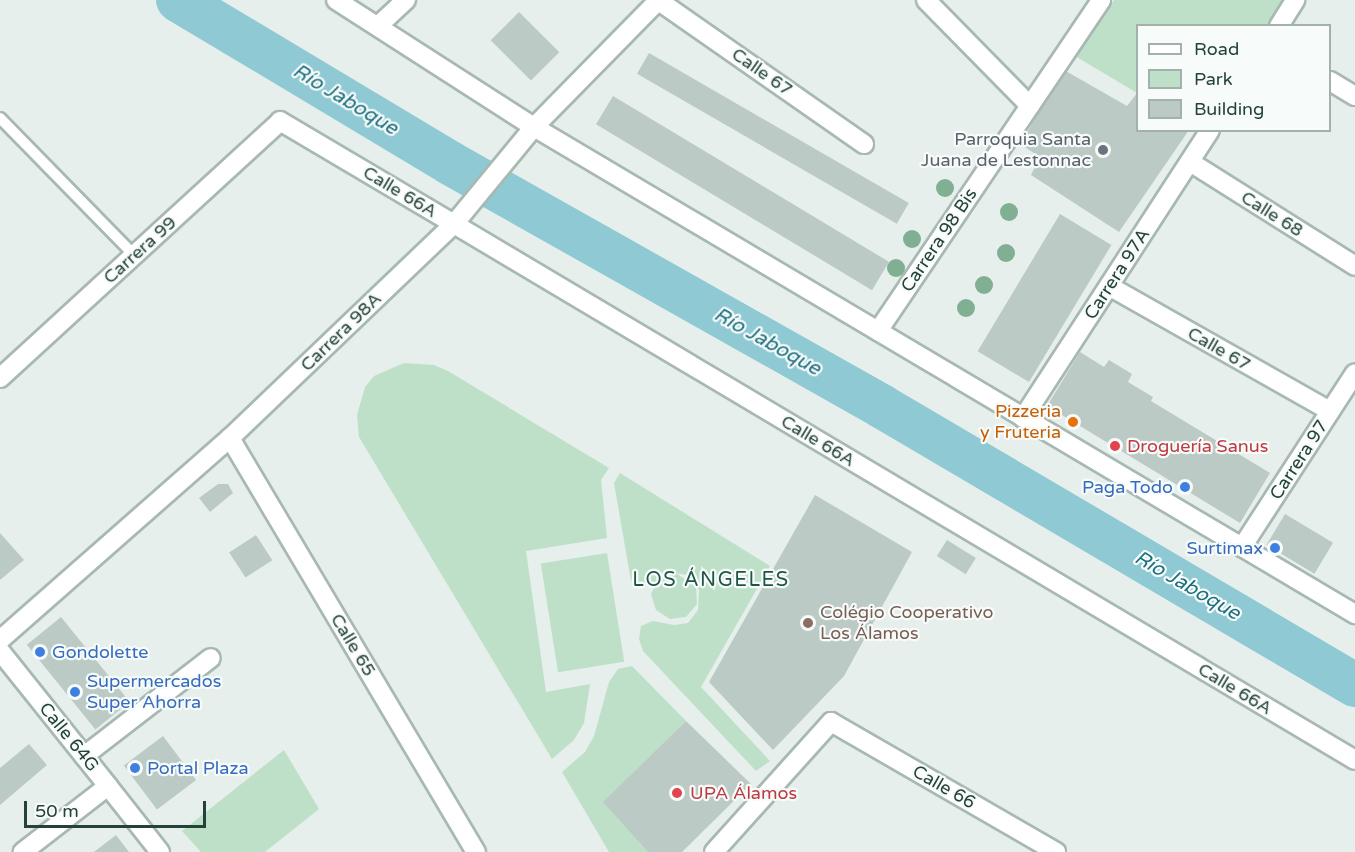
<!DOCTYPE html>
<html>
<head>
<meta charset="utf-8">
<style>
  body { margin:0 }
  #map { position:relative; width:1355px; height:852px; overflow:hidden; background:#e6efeb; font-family:"Varela Round",sans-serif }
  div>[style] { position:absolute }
  .green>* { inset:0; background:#bfe0c8; transform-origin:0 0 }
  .river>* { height:44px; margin:-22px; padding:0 22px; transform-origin:22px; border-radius:22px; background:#8ec9d4 }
  .building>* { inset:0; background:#bbcac4; transform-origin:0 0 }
  .roads { filter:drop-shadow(2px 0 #a8b8b2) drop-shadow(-2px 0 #a8b8b2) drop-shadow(0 2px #a8b8b2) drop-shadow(0 -2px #a8b8b2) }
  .lane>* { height:10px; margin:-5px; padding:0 5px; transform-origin:5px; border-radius:5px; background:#fff }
  .street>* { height:18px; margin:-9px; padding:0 9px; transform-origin:9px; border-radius:9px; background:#fff }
  .secondary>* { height:18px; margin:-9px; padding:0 9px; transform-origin:9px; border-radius:9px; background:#fff }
  .trees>* { width:18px; height:18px; margin:-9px; border-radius:50%; background:#80af93 }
  .dots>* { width:16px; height:16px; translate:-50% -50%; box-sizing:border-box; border:3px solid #f7fbf9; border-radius:50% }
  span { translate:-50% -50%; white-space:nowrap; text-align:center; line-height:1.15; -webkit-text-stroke:4.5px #f7fbf9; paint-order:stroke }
  .street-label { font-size:18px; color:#24423a }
  .worship-label { font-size:18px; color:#5b616d }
  .right { translate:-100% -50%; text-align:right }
  .food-label { font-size:18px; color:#c56008 }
  .health-label { font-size:18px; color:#be3a42 }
  .left { translate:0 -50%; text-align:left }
  .shop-label { font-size:18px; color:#366cbe }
  .education-label { font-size:18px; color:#785e54 }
  .water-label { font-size:20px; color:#1c6f80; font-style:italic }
  .neighbourhood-label { font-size:20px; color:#1f5548; letter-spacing:1.5px }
  .legend { position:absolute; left:1136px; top:24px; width:195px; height:108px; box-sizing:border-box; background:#f7fbf9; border:2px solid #a3b1ad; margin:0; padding:8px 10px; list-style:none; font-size:18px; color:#24423a }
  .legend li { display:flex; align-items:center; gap:12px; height:30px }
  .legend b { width:30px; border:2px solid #a3b1ad }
  .scale { position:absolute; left:24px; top:801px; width:182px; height:27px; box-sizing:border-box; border:3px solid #24423a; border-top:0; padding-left:8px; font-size:18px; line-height:21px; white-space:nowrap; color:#24423a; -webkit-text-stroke:4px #f7fbf9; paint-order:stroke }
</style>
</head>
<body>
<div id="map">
  <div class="green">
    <i style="clip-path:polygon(1114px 0,1285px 0,1268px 25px,1138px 26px,1137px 93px,1075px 56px)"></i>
    <i style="clip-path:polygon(404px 363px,434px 365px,448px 371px,609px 468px,601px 480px,607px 538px,526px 551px,546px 692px,590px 684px,584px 723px,574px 740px,552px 759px,359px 437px,357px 415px,365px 387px,374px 376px)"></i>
    <i style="clip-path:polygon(620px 473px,770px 566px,701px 687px,770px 761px,756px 771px,643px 651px,639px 639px,641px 626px,653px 621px,674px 625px,688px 623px,698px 610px,699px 590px,687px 575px,676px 573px,696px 587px,697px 604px,686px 617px,670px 619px,656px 610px,651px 594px,659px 579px,673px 573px,662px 576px,651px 586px,631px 581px,614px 483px)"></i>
    <i style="left:607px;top:553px;width:110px;height:67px;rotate:81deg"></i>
    <i style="clip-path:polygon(632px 666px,686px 721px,604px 802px,648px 852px,609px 852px,562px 772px,585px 752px,594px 736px,609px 682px,618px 669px)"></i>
    <i style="clip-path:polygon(284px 750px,319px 809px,265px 852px,201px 852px,182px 831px)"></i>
  </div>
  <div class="river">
    <i style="left:178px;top:0;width:317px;rotate:30.9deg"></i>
    <i style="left:450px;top:163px;width:495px;rotate:29.4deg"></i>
    <i style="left:881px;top:406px;width:550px;rotate:30.48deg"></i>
  </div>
  <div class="building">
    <i style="left:519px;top:12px;width:57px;height:40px;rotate:45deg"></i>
    <i style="left:649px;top:53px;width:300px;height:24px;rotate:30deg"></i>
    <i style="clip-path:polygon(1064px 70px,1127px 106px,1137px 93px,1137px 130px,1189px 130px,1119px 232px,1031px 175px,1040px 157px,1020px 144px)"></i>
    <i style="left:613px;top:96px;width:322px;height:33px;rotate:31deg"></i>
    <i style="left:1060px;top:214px;width:60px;height:160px;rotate:31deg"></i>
    <i style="clip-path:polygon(1080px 352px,1104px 367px,1109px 360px,1132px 374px,1128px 382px,1153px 397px,1151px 401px,1270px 473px,1240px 523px,1047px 406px)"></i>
    <i style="clip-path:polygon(218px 484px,228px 484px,233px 493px,210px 512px,199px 498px)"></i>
    <i style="clip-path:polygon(815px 495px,912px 552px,844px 676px,773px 750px,709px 682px)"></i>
    <i style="left:1285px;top:514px;width:56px;height:36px;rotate:31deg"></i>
    <i style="clip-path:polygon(0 533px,24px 560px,0 580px)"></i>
    <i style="left:256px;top:535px;width:30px;height:32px;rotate:57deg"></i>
    <i style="left:947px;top:540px;width:34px;height:19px;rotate:32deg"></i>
    <i style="left:61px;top:617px;width:109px;height:44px;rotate:51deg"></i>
    <i style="clip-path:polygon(686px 721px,751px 784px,682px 852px,648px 852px,603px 802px)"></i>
    <i style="left:163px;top:736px;width:55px;height:49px;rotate:53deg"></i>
    <i style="clip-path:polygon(29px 744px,47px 765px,0 805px,0 768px)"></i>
    <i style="clip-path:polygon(116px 835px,129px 852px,94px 852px)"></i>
  </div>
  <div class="roads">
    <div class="lane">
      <i style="left:0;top:118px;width:192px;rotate:45.6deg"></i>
    </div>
    <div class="street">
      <i style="left:926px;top:0;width:148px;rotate:45.5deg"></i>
      <i style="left:659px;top:1px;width:250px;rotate:34.9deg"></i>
      <i style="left:379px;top:25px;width:37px;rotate:-43deg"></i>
      <i style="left:1279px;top:26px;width:31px;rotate:-58deg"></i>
      <i style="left:1330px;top:81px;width:29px;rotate:31deg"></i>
      <i style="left:534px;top:127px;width:178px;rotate:-45.5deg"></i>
      <i style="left:1190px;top:162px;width:195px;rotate:32.2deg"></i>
      <i style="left:1109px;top:286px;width:254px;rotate:29.5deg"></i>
      <i style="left:878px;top:331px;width:399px;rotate:-56deg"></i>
      <i style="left:0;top:378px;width:380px;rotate:-42.5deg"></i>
      <i style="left:280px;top:121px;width:202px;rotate:30.6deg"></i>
      <i style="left:1023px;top:418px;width:343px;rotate:-57deg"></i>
      <i style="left:230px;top:438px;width:482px;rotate:59.3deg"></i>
      <i style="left:1242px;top:547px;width:207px;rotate:-57deg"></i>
      <i style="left:84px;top:756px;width:160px;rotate:-37.7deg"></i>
      <i style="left:108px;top:786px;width:84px;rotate:51.8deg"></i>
      <i style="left:714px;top:852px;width:175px;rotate:-48deg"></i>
      <i style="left:831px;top:722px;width:260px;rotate:30deg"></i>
    </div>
    <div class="secondary">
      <i style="left:336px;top:0;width:235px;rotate:32.7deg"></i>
      <i style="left:534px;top:127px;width:955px;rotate:30.68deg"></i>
      <i style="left:454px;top:224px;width:1048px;rotate:30.75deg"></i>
      <i style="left:0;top:640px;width:306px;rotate:-41.3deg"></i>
      <i style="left:230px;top:438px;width:310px;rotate:-43.7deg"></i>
      <i style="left:454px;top:224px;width:126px;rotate:-50.5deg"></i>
      <i style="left:0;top:651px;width:173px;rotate:51.3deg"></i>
      <i style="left:108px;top:786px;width:108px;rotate:142.2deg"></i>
    </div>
  </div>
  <div class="trees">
    <i style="left:945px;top:188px"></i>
    <i style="left:1009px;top:212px"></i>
    <i style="left:912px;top:239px"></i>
    <i style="left:1006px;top:253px"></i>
    <i style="left:896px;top:268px"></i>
    <i style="left:984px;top:285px"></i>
    <i style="left:966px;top:308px"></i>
  </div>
  <div class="dots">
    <i style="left:1103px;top:150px;background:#6b7280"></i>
    <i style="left:1073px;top:422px;background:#e8710a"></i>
    <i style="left:1115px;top:446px;background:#e0444e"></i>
    <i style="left:1185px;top:487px;background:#3f7fe0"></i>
    <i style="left:1275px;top:548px;background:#3f7fe0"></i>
    <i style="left:808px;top:623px;background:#8d6e63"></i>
    <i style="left:40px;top:652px;background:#3f7fe0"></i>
    <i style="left:75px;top:692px;background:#3f7fe0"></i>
    <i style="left:135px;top:768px;background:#3f7fe0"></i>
    <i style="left:677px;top:793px;background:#e0444e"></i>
  </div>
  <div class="street-label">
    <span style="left:762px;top:72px;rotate:35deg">Calle 67</span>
    <span style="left:400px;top:192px;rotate:31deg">Calle 66A</span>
    <span style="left:1272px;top:214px;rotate:32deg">Calle 68</span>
    <span style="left:939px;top:240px;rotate:-56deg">Carrera 98 Bis</span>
    <span style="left:140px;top:250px;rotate:-42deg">Carrera 99</span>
    <span style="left:1117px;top:274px;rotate:-57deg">Carrera 97A</span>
    <span style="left:341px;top:332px;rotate:-44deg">Carrera 98A</span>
    <span style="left:1219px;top:349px;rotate:30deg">Calle 67</span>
    <span style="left:818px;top:441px;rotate:31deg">Calle 66A</span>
    <span style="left:1299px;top:460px;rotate:-57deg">Carrera 97</span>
    <span style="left:353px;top:645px;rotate:59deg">Calle 65</span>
    <span style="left:1235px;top:689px;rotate:31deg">Calle 66A</span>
    <span style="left:69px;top:737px;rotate:51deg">Calle 64G</span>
    <span style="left:944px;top:787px;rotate:30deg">Calle 66</span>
  </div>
  <div class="worship-label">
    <span class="right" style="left:1091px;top:150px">Parroquia Santa<br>Juana de Lestonnac</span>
  </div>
  <div class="food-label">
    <span class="right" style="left:1061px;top:422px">Pizzeria<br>y Fruteria</span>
  </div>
  <div class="health-label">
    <span class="left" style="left:1127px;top:446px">Droguería Sanus</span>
    <span class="left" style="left:690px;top:793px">UPA Álamos</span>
  </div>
  <div class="shop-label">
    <span class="right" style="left:1173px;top:487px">Paga Todo</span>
    <span class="right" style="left:1263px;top:548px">Surtimax</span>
    <span class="left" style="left:52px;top:652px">Gondolette</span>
    <span class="left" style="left:87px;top:692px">Supermercados<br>Super Ahorra</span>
    <span class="left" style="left:147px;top:768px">Portal Plaza</span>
  </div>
  <div class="education-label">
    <span class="left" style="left:820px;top:623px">Colégio Cooperativo<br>Los Álamos</span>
  </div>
  <div class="water-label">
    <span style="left:345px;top:100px;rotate:31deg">Río Jaboque</span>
    <span style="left:767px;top:342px;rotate:29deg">Río Jaboque</span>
    <span style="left:1187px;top:586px;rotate:30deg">Río Jaboque</span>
  </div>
  <div class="neighbourhood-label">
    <span style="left:711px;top:580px">LOS ÁNGELES</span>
  </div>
  <ul class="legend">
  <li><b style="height:8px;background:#fff"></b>Road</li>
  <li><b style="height:16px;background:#bfe0c8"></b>Park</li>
  <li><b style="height:16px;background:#bbcac4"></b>Building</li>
  </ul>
  <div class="scale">50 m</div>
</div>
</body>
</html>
